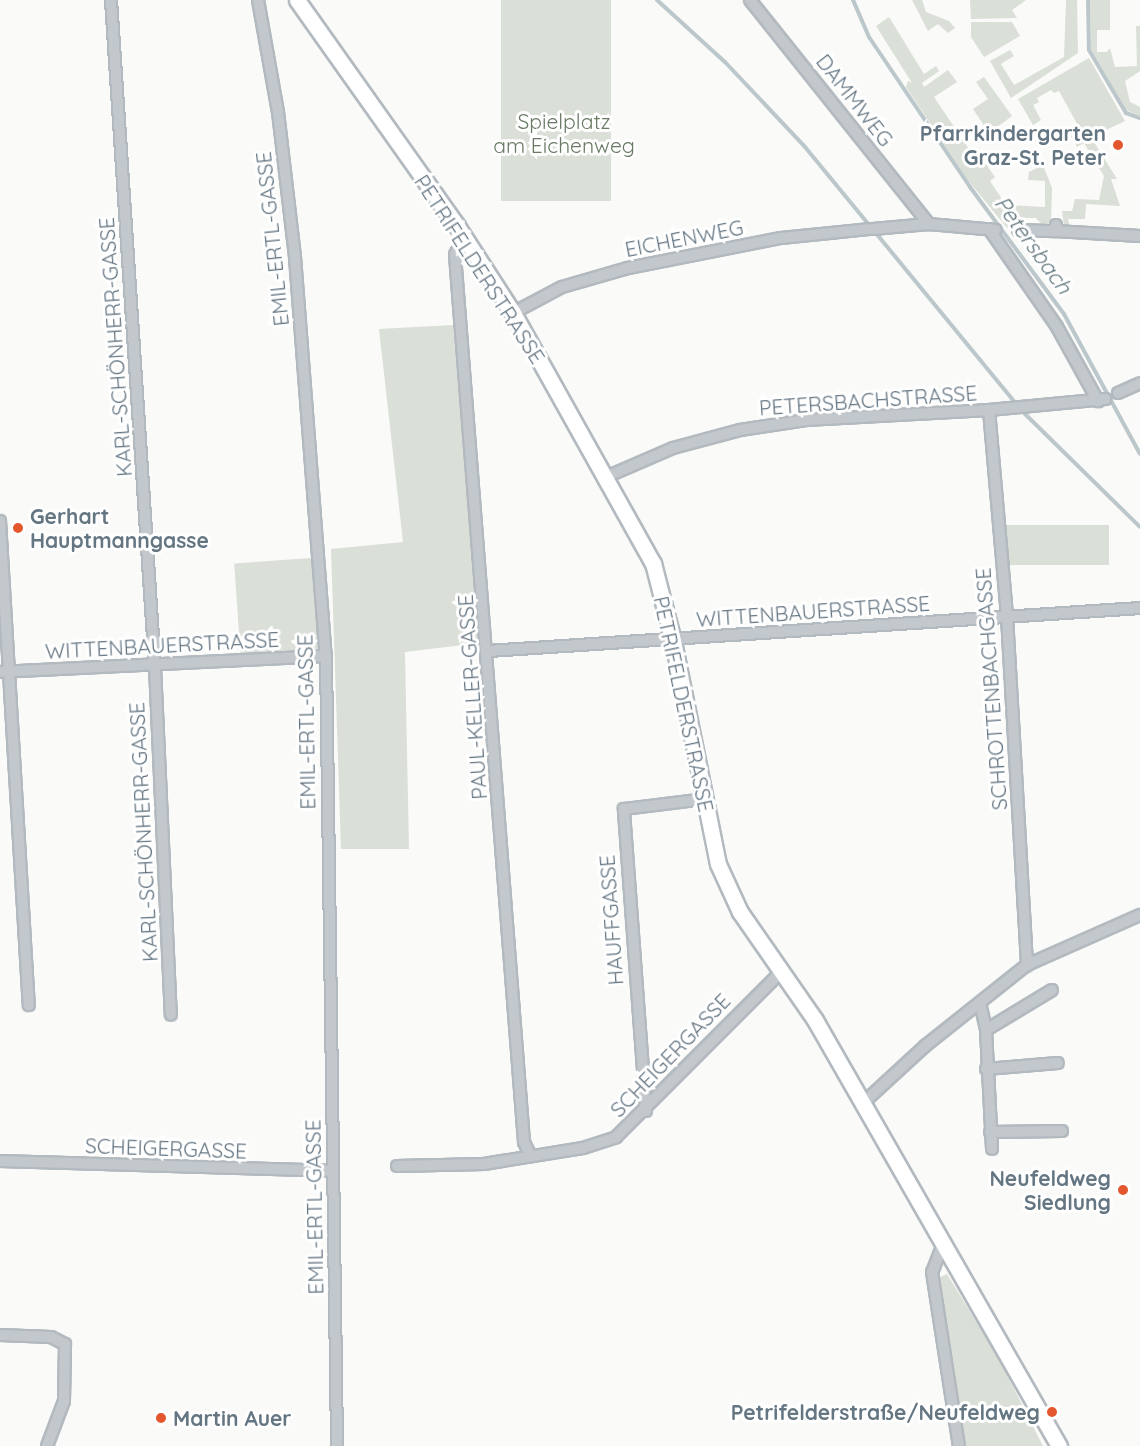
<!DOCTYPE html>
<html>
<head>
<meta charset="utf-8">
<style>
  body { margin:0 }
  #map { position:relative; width:1140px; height:1446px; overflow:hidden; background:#fafaf8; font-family:Quicksand,sans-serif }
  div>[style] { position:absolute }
  .green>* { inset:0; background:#dadfd7; transform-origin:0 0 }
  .stream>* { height:4px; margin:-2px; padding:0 2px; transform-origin:2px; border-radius:2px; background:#bbc7cb }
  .roads { filter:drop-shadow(2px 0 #b3babf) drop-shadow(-2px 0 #b3babf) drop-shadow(0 2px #b3babf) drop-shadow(0 -2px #b3babf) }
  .minor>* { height:10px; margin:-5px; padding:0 5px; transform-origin:5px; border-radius:5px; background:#c3c8cc }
  .secondary>* { height:15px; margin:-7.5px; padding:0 7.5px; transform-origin:7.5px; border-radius:7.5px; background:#fff }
  .dots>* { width:16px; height:16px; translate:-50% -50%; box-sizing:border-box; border:3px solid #fff; border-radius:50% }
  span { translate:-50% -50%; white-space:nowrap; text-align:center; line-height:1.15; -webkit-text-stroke:6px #fff; paint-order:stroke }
  .street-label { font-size:21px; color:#657683 }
  .park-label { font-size:21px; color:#687a64 }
  .poi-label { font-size:21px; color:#657683; font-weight:700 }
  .right { translate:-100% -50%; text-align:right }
  .left { translate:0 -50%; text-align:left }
  .water-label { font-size:22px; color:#60757c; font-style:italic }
</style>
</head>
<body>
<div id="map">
  <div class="green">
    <i style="left:501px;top:0;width:110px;height:201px"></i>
    <i style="clip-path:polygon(912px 0,922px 0,926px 12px,949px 21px,955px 28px,948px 33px,938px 24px,928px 31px)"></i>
    <i style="clip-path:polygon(970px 0,1026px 0,1012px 10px,1017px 18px,971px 19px)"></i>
    <i style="clip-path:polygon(1066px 0,1077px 0,1078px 53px,1011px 98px,990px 61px,1010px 50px,1014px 56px,1001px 64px,1014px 85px,1064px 57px)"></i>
    <i style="clip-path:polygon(1090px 0,1110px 0,1110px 30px,1097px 30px,1097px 52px,1107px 52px,1110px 48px,1115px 67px,1137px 66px,1136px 26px,1140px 26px,1140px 71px,1125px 81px,1130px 102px,1140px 107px,1140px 116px,1126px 110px,1091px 49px)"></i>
    <i style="clip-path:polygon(889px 17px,924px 74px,936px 66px,939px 71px,922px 83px,924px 87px,948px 70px,957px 82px,934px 97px,981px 167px,986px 164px,995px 177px,990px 181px,1006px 205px,1045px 207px,1045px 181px,1028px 180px,1029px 172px,1043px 165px,1052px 188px,1051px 222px,1043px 226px,1036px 218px,1016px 218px,1017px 226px,1007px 228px,967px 179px,906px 87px,908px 81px,912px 83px,876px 26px)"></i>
    <i style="clip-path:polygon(971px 22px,1012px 22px,1020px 36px,984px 57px,971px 37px)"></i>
    <i style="clip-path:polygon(1089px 58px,1125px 121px,1091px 137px,1117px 179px,1111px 179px,1120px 206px,1086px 204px,1085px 219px,1068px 219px,1070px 228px,1064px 225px,1062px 211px,1072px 211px,1075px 199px,1099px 200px,1104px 176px,1084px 143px,1077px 147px,1071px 136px,1081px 131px,1059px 91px,1054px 93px,1051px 90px,1037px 98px,1039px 102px,1033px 105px,1041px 120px,1033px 125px,1018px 99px)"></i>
    <i style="clip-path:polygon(984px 77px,1012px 116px,989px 133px,973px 109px,988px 99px,976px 82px)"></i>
    <i style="clip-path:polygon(453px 325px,479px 643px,405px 652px,409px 849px,341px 849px,331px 549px,403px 542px,379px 329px)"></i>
    <i style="left:1109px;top:525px;width:40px;height:104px;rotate:90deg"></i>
    <i style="left:312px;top:558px;width:91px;height:78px;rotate:86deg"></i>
    <i style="clip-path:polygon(947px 1274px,998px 1357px,1043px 1446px,965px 1446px,935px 1279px)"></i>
  </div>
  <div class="stream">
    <i style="left:657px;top:0;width:92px;rotate:42.4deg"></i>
    <i style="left:725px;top:62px;width:117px;rotate:46.7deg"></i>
    <i style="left:805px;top:147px;width:102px;rotate:50.6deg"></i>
    <i style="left:853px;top:0;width:40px;rotate:66.6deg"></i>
    <i style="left:869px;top:37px;width:181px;rotate:56deg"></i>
    <i style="left:970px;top:187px;width:158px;rotate:53.5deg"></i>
    <i style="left:1064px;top:314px;width:159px;rotate:61.5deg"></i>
    <i style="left:1088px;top:0;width:50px;rotate:88.9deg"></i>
    <i style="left:1089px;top:50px;width:73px;rotate:59.6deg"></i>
    <i style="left:1126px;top:113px;width:15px;rotate:20deg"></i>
    <i style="left:875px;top:232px;width:232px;rotate:50.6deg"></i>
    <i style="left:1022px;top:411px;width:165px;rotate:44.5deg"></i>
  </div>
  <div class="roads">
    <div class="minor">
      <i style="left:111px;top:0;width:668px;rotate:86.23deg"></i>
      <i style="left:155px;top:667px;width:348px;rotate:87.4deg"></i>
      <i style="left:258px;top:0;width:114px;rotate:79.9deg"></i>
      <i style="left:278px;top:112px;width:146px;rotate:83.3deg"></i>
      <i style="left:295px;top:257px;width:400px;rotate:85.6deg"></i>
      <i style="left:326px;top:656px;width:790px;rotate:89.2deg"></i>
      <i style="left:750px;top:0;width:287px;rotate:51.4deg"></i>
      <i style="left:1056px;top:225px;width:6px;rotate:99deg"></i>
      <i style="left:1055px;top:231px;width:85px;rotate:3.4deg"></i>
      <i style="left:873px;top:229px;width:56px;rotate:-5.1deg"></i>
      <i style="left:929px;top:224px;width:67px;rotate:5.1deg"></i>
      <i style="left:989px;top:229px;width:119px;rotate:55.2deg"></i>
      <i style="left:1057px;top:327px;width:85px;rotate:61deg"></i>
      <i style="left:1018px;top:230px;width:37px;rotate:2deg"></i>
      <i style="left:464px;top:237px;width:20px;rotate:117deg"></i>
      <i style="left:455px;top:255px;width:890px;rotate:85.55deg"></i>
      <i style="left:524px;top:1142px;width:14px;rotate:65deg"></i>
      <i style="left:513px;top:313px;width:55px;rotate:-28deg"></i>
      <i style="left:562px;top:287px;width:69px;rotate:-16.1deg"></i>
      <i style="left:628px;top:268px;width:156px;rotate:-11.1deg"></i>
      <i style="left:781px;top:238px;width:88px;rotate:-5.8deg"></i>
      <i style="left:1118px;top:393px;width:24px;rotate:-24deg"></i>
      <i style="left:989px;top:410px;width:208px;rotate:85deg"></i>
      <i style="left:1007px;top:617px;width:349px;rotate:86.7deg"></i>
      <i style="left:606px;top:477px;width:73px;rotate:-23.4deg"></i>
      <i style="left:673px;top:448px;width:69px;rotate:-15deg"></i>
      <i style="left:740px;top:430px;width:67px;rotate:-8.6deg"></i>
      <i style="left:806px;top:420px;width:183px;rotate:-3.1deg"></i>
      <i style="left:989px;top:410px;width:117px;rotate:-5.4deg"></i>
      <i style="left:0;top:521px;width:485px;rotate:86.6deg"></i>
      <i style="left:488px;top:651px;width:653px;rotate:-3.77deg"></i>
      <i style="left:0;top:672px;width:326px;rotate:-2.8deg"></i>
      <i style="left:980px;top:1003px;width:28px;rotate:77deg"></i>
      <i style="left:986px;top:1030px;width:119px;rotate:87.1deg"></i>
      <i style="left:986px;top:1030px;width:77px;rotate:-31.2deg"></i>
      <i style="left:986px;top:1069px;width:72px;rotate:-4.8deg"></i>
      <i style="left:862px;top:1104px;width:86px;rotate:-42.6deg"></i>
      <i style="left:925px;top:1046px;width:130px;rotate:-38.5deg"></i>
      <i style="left:1027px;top:965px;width:124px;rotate:-23.9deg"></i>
      <i style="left:646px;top:1111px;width:303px;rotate:-94.2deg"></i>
      <i style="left:624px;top:809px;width:82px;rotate:-7deg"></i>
      <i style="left:990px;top:1132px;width:72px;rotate:-0.8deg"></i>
      <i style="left:0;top:1161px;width:331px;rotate:1.7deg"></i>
      <i style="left:397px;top:1166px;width:87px;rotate:-1.3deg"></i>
      <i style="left:484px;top:1164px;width:100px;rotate:-9.2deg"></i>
      <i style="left:583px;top:1148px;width:35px;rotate:-18deg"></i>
      <i style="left:616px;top:1137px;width:236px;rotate:-45deg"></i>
      <i style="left:943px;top:1244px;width:30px;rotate:111deg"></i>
      <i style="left:932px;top:1272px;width:176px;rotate:81.2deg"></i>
      <i style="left:0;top:1335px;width:51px;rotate:2.2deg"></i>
      <i style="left:51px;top:1337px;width:16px;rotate:27deg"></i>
      <i style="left:65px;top:1344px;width:57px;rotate:91deg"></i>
      <i style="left:64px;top:1401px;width:48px;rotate:110.7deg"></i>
    </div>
    <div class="secondary">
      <i style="left:297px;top:0;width:277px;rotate:54.7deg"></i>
      <i style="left:457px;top:226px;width:103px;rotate:57.2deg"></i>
      <i style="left:513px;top:313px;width:287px;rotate:60.8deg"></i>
      <i style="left:653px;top:563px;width:81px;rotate:75.6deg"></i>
      <i style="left:673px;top:641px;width:227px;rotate:78.6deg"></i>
      <i style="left:718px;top:864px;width:53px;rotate:65.4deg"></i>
      <i style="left:740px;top:912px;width:131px;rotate:55.2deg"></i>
      <i style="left:815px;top:1020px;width:491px;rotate:60.2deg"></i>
    </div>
  </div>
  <div class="dots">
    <i style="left:1118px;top:145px;background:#e4572e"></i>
    <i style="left:18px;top:528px;background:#e4572e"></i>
    <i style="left:1123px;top:1190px;background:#e4572e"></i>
    <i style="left:1052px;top:1412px;background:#e4572e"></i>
    <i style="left:161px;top:1418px;background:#e4572e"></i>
  </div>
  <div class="street-label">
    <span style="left:855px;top:100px;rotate:52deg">DAMMWEG</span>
    <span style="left:684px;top:238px;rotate:-11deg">EICHENWEG</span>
    <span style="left:272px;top:239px;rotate:-96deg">EMIL-ERTL-GASSE</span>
    <span style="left:480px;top:269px;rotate:57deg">PETRIFELDERSTRASSE</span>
    <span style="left:115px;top:347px;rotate:-94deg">KARL-SCHÖNHERR-GASSE</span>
    <span style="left:868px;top:400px;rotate:-4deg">PETERSBACHSTRASSE</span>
    <span style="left:813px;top:611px;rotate:-4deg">WITTENBAUERSTRASSE</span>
    <span style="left:162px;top:645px;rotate:-3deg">WITTENBAUERSTRASSE</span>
    <span style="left:991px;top:689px;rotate:-94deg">SCHROTTENBACHGASSE</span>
    <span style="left:472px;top:697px;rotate:-94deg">PAUL-KELLER-GASSE</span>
    <span style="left:684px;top:704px;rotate:78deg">PETRIFELDERSTRASSE</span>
    <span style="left:306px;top:722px;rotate:-91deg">EMIL-ERTL-GASSE</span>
    <span style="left:143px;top:832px;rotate:-93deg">KARL-SCHÖNHERR-GASSE</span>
    <span style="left:611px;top:920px;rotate:-94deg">HAUFFGASSE</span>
    <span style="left:670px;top:1055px;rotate:-46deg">SCHEIGERGASSE</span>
    <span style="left:166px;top:1148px;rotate:2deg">SCHEIGERGASSE</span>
    <span style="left:314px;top:1207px;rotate:-91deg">EMIL-ERTL-GASSE</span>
  </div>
  <div class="park-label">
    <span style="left:564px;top:133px">Spielplatz<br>am Eichenweg</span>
  </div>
  <div class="poi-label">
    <span class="right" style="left:1106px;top:145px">Pfarrkindergarten<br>Graz-St. Peter</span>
    <span class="left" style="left:30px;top:528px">Gerhart<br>Hauptmanngasse</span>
    <span class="right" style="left:1111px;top:1190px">Neufeldweg<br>Siedlung</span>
    <span class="right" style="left:1040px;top:1412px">Petrifelderstraße/Neufeldweg</span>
    <span class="left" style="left:173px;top:1418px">Martin Auer</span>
  </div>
  <div class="water-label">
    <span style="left:1033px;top:245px;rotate:54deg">Petersbach</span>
  </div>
</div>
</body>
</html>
